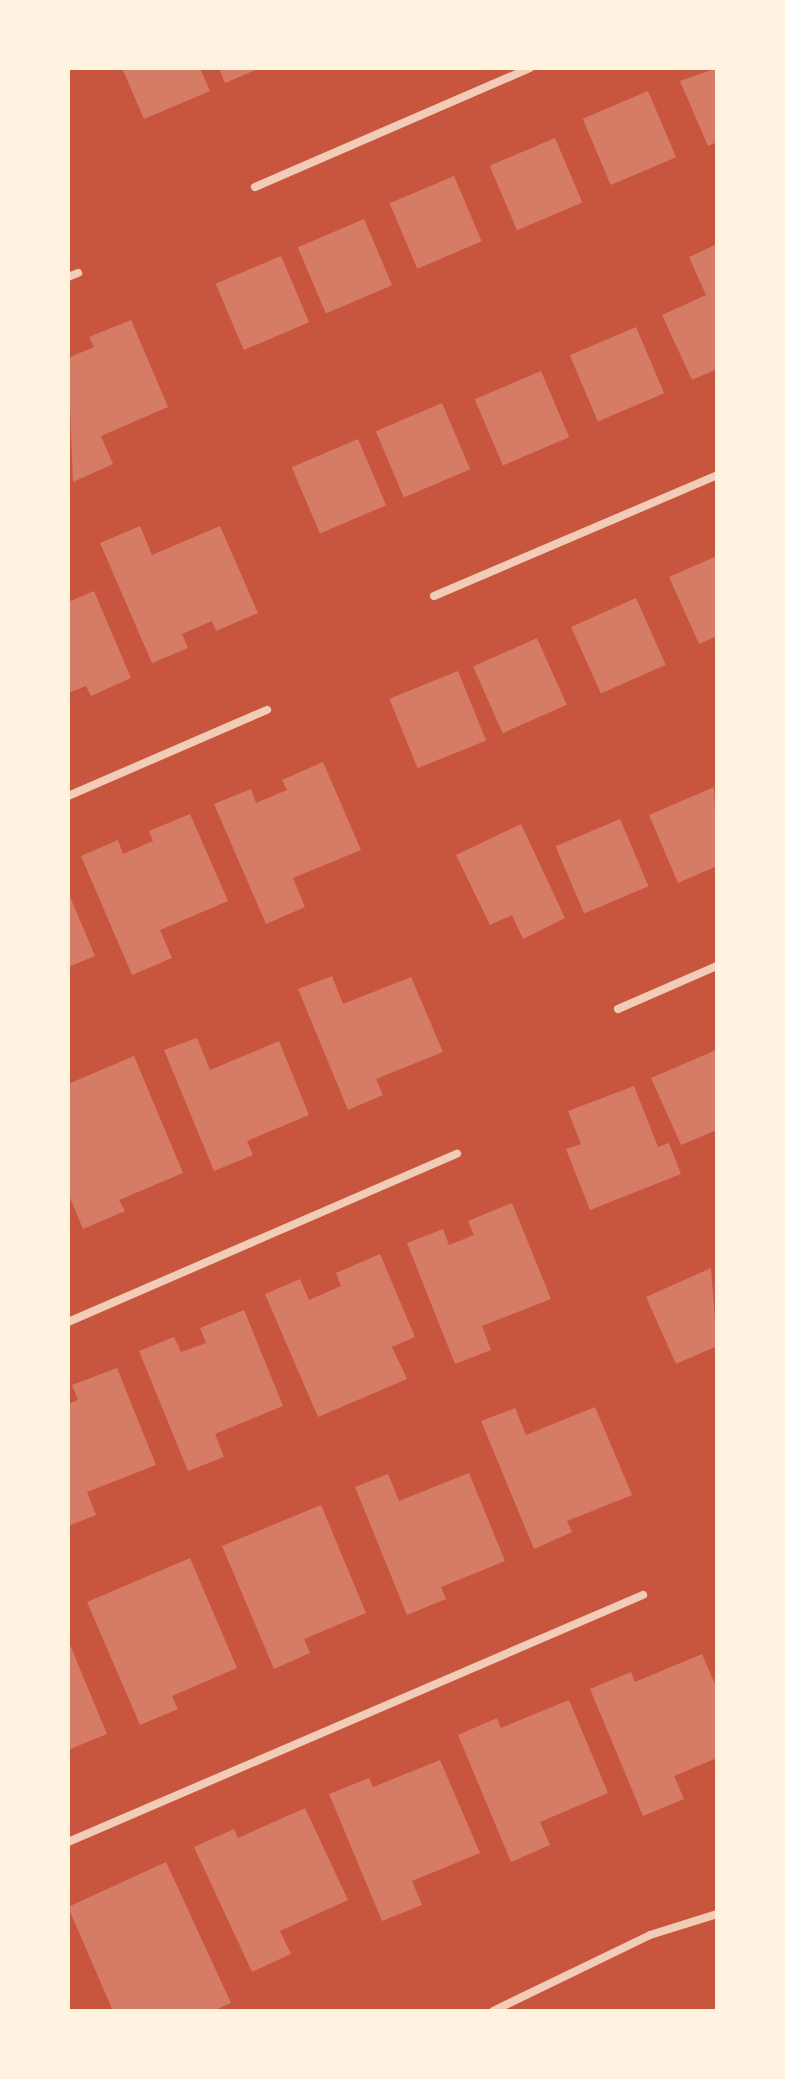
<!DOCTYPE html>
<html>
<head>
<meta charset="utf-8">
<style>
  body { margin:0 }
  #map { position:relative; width:785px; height:2079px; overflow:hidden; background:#c8553d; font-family:"Exo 2",sans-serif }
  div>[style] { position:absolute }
  .building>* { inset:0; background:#d67c66; transform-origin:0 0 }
  .minor>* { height:8px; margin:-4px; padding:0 4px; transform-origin:4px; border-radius:4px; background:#f1ccb7 }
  span { translate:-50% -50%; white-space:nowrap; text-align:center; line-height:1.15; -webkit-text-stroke:6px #fff3e0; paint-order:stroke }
  .frame { position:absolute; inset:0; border:70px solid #fff3e0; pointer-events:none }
</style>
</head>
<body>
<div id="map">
  <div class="building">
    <i style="clip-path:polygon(122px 68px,200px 68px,210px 91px,144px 119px)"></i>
    <i style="clip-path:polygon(219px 68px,260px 68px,225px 83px)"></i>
    <i style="clip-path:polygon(717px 68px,717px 142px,708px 146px,680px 81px)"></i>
    <i style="left:648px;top:91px;width:72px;height:71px;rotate:67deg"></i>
    <i style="left:555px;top:138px;width:70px;height:71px;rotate:67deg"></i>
    <i style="left:454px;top:176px;width:71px;height:70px;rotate:67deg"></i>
    <i style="left:364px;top:219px;width:72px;height:72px;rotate:67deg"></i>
    <i style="clip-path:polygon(717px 244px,717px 369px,692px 380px,662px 315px,706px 295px,689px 257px)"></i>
    <i style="left:281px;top:256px;width:72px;height:71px;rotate:67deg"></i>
    <i style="clip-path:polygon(131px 320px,168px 407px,101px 436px,113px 464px,73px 482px,68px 358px,94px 347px,89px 337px)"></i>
    <i style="left:636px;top:327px;width:72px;height:72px;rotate:67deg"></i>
    <i style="left:541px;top:371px;width:72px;height:72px;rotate:67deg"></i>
    <i style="left:442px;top:403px;width:72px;height:72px;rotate:67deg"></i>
    <i style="left:358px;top:439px;width:72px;height:72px;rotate:67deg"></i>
    <i style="clip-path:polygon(140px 526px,152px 555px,220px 526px,258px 613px,216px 631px,212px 621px,182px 634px,188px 648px,152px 663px,100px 543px)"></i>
    <i style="clip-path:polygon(717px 556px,717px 636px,699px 644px,669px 577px)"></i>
    <i style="clip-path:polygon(94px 591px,131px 678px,91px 696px,86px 686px,68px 693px,68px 602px)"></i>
    <i style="left:636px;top:598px;width:73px;height:71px;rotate:66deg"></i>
    <i style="left:537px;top:638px;width:73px;height:70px;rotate:66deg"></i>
    <i style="left:458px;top:671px;width:75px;height:74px;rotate:68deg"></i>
    <i style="clip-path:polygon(323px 762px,361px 850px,293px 878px,305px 907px,266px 924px,214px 804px,251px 789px,256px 803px,287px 790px,282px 780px)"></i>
    <i style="clip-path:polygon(714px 787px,717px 866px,678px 883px,649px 815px)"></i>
    <i style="clip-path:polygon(190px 814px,228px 901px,160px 930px,172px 958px,132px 975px,81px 856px,118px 840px,123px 854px,153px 841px,149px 831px)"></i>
    <i style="left:620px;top:819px;width:73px;height:70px;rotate:67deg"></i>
    <i style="clip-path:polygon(521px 824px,565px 918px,523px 939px,512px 915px,490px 925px,456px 855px)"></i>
    <i style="clip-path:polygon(68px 892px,95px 956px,68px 967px)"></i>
    <i style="clip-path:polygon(332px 976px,343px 1004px,411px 977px,443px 1052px,376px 1079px,383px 1095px,348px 1110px,298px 989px)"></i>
    <i style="clip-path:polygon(197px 1038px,210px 1070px,279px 1041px,309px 1115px,247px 1141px,253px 1155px,214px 1171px,164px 1050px)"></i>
    <i style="clip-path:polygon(716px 1050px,717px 1130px,681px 1145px,651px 1078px)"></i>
    <i style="clip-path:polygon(134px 1056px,183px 1173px,119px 1200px,125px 1211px,83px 1229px,68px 1193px,68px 1084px)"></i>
    <i style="clip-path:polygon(634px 1086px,658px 1147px,669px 1143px,681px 1174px,590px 1210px,566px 1149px,581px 1144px,568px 1111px)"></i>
    <i style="clip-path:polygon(512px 1203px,551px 1299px,482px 1326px,491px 1350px,455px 1364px,407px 1243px,443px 1229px,449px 1245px,474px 1235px,468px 1221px)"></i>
    <i style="clip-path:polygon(380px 1254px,415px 1337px,392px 1347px,407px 1379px,318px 1417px,265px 1294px,300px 1279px,309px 1300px,341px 1286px,336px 1273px)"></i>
    <i style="clip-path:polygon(711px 1268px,717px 1346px,676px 1364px,646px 1297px)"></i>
    <i style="clip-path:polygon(244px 1310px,283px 1406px,215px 1434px,224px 1457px,188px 1471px,139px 1351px,174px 1337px,181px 1352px,206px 1343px,200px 1328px)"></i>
    <i style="clip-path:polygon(117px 1368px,156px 1465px,87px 1492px,96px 1515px,68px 1526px,68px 1404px,78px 1400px,72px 1385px)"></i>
    <i style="clip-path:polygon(595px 1407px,632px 1495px,567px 1521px,572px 1532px,534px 1549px,481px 1421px,515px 1408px,526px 1435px)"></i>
    <i style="clip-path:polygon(469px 1473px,505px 1561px,441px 1587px,446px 1599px,407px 1615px,355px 1487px,388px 1474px,399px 1501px)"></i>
    <i style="clip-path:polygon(321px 1505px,366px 1613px,304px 1639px,310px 1653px,274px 1669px,222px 1546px)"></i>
    <i style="clip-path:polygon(190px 1558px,237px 1668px,172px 1696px,178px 1709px,140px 1725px,87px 1602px)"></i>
    <i style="clip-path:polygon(70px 1645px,107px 1734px,68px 1750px,68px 1646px)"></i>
    <i style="clip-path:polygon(702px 1654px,717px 1689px,717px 1758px,674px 1776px,684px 1799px,643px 1816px,590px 1689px,631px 1672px,635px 1682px)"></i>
    <i style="clip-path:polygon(569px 1700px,608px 1793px,540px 1822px,550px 1845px,511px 1862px,458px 1735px,497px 1718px,501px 1728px)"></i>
    <i style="clip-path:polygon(440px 1760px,480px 1853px,412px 1881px,422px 1905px,382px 1921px,329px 1794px,369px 1778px,373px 1787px)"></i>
    <i style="clip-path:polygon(305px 1808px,348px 1900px,280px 1931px,291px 1954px,252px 1972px,194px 1847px,234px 1829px,238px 1838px)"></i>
    <i style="clip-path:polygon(166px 1862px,231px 2003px,212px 2011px,113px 2011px,68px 1907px)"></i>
  </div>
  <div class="minor">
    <i style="left:255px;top:187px;width:300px;rotate:-23.4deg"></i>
    <i style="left:68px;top:277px;width:11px;rotate:-22deg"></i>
    <i style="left:434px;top:596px;width:308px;rotate:-23.1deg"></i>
    <i style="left:68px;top:796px;width:217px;rotate:-23.4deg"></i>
    <i style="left:618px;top:1009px;width:108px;rotate:-23.5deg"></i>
    <i style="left:68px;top:1322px;width:424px;rotate:-23.4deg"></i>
    <i style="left:68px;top:1842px;width:626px;rotate:-23.25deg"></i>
    <i style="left:493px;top:2011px;width:174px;rotate:-25.8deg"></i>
    <i style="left:650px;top:1935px;width:70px;rotate:-17.4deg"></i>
  </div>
  <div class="frame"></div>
</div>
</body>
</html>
